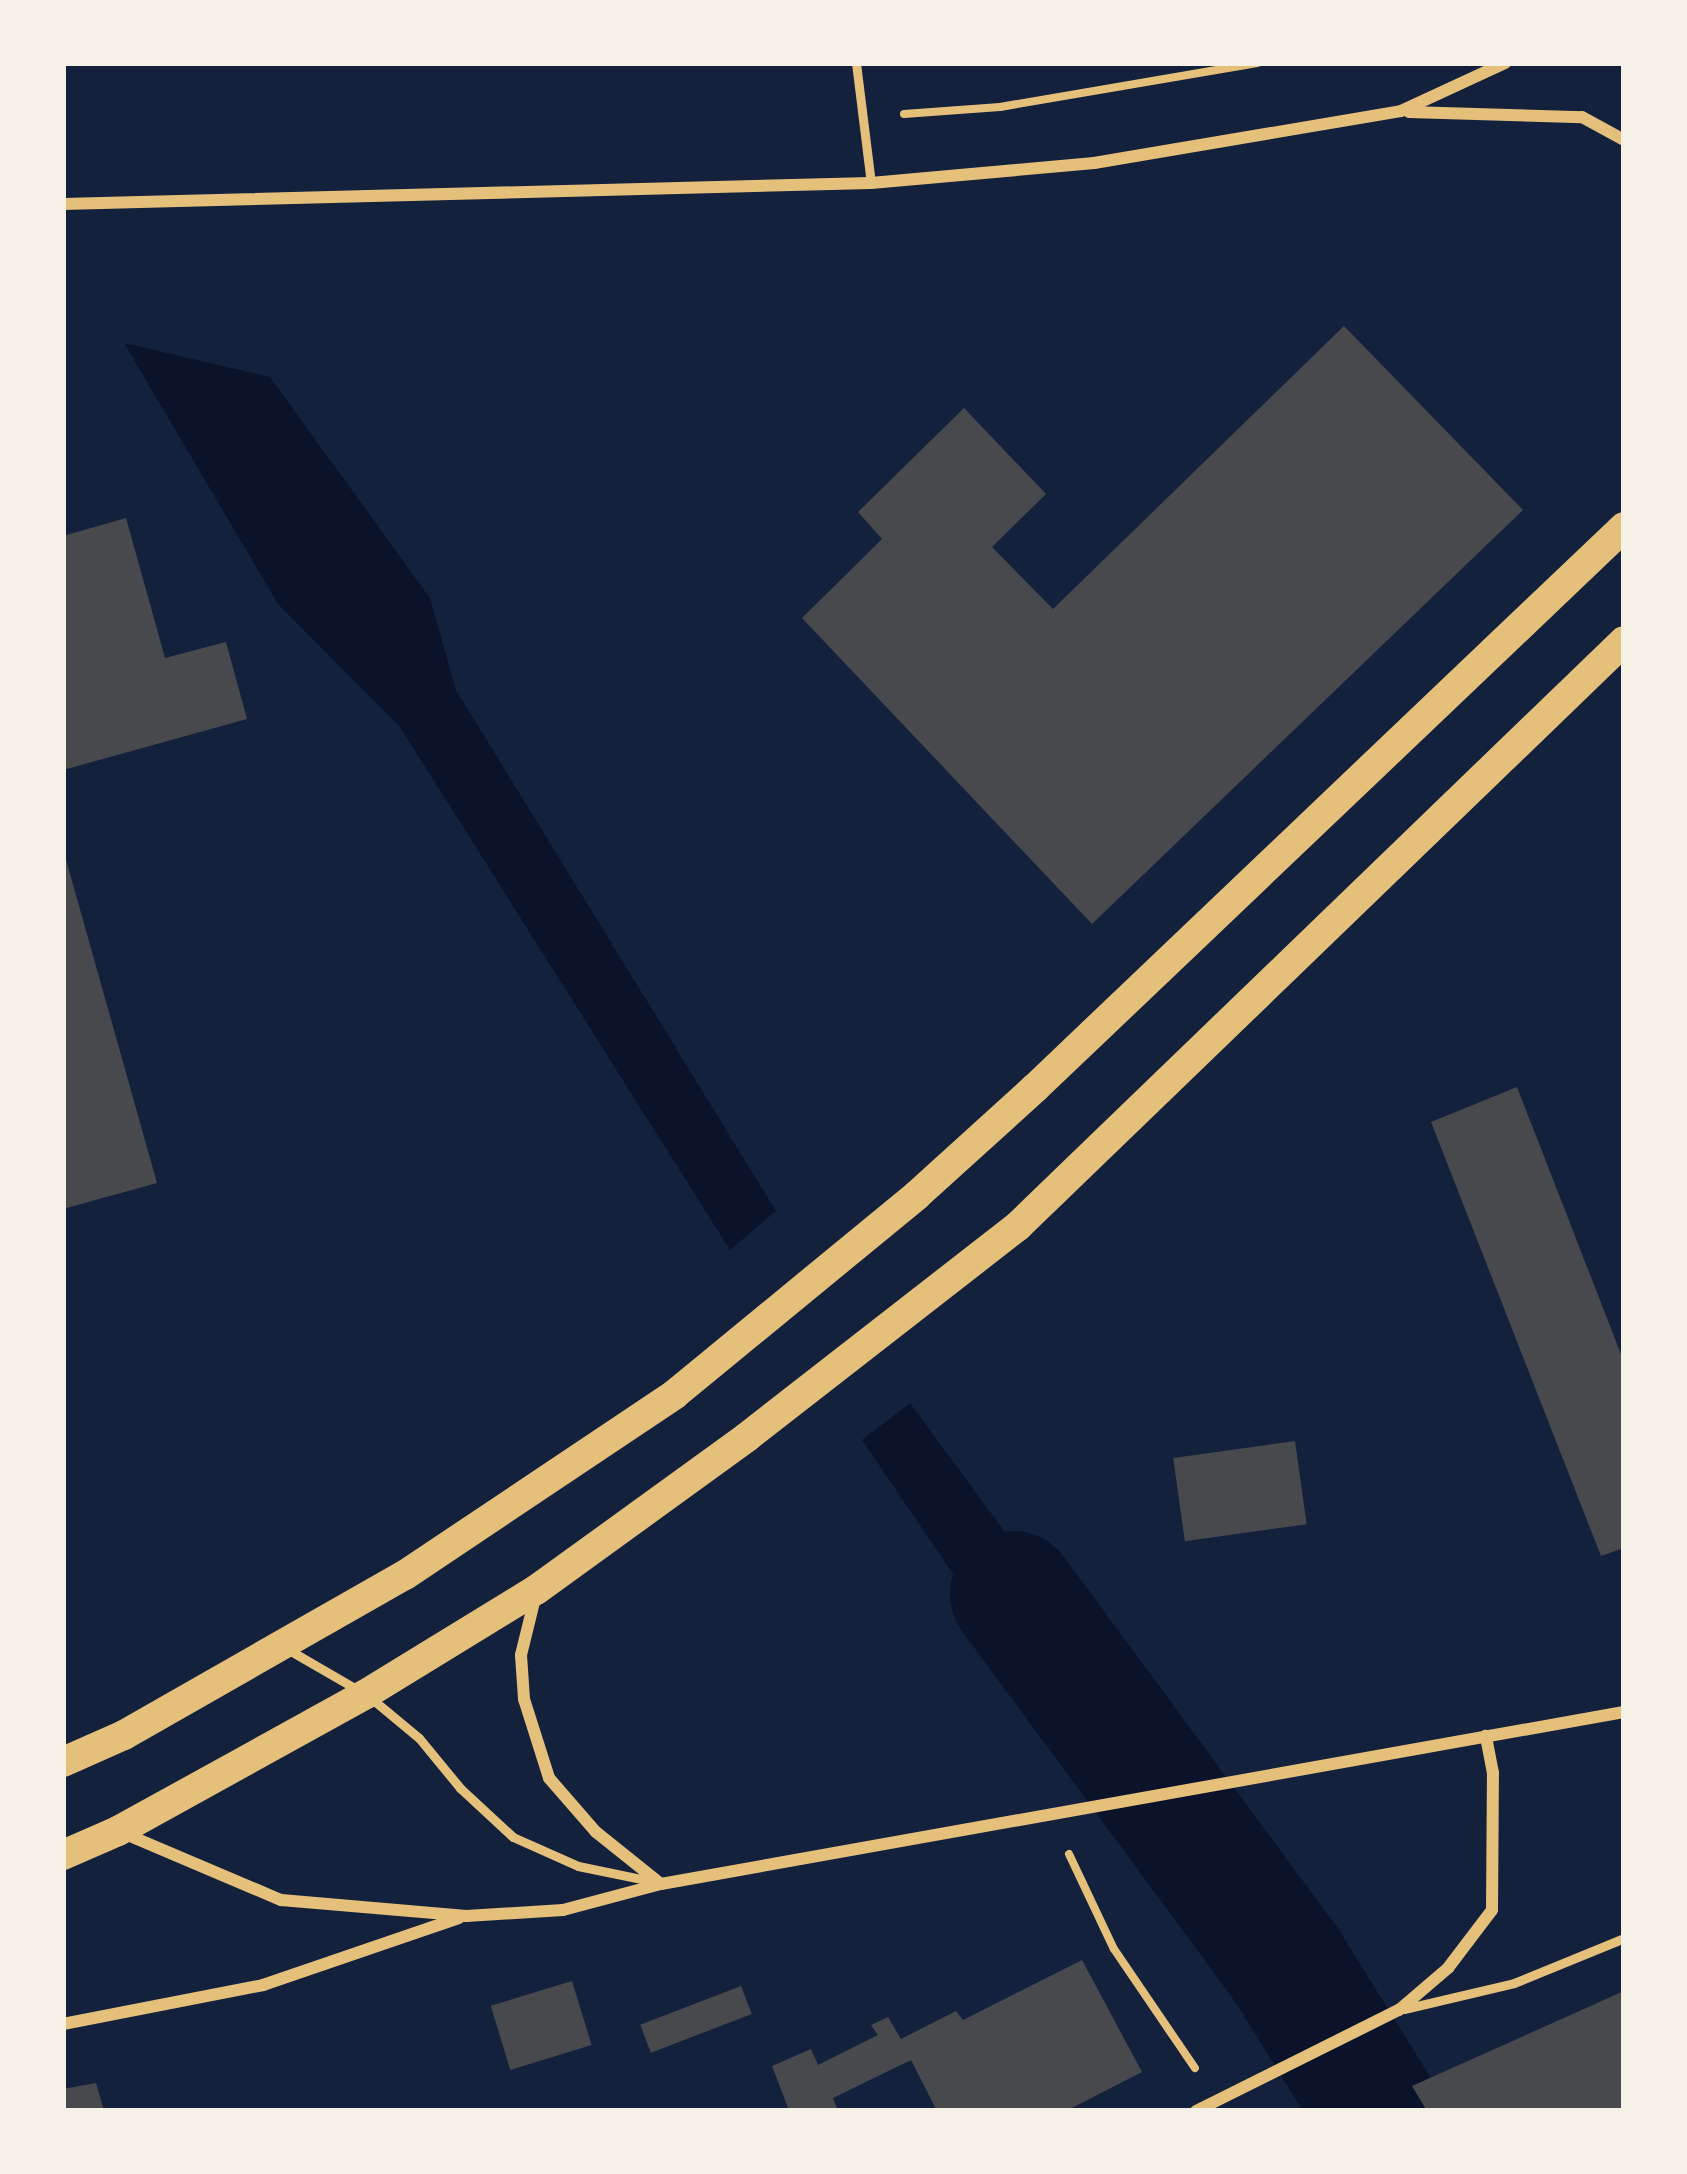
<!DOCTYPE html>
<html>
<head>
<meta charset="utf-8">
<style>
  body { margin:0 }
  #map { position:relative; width:1687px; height:2174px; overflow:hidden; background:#14213d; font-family:"Space Grotesk",sans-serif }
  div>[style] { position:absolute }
  .water>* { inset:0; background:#0b132b }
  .river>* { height:126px; margin:-63px; padding:0 63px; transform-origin:63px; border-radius:63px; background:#0b132b }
  .building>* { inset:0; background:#48494c; transform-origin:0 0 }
  .path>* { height:8px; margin:-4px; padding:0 4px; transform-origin:4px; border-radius:4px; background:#e5c07b }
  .service>* { height:9px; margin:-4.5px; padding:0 4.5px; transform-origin:4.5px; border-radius:4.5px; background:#e5c07b }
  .minor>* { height:12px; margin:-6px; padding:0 6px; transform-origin:6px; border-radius:6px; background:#e5c07b }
  .primary>* { height:30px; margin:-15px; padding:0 15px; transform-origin:15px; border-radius:15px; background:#e5c07b }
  span { translate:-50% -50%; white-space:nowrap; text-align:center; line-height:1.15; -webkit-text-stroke:10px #f6f1e7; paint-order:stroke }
  .frame { position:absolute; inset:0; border:66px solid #f6f1e7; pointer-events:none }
</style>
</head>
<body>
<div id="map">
  <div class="water">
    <i style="clip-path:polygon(124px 343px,270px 377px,430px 598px,456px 690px,776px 1211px,730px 1250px,400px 727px,278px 604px)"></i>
    <i style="clip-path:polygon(910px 1403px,1074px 1626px,1168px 1727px,1068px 1743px,862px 1440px)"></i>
    <i style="clip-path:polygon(1249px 1842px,1341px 1968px,1261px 2006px,1160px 1857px)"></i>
    <i style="clip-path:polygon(1413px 2085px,1427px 2111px,1361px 2111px)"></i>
  </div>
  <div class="river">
    <i style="left:1013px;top:1594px;width:460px;rotate:53.6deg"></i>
    <i style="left:1286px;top:1964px;width:173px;rotate:58.2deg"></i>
  </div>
  <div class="building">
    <i style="clip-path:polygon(1344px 326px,1523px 510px,1092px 924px,802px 618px,882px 539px,858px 512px,964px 408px,1046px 494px,992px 547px,1053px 609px)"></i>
    <i style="clip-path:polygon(126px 518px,165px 658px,226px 642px,247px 719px,63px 770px,63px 536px)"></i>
    <i style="clip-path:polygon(63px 849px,157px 1183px,63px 1209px)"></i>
    <i style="clip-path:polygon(1517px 1087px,1624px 1362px,1624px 1548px,1601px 1556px,1431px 1122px)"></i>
    <i style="left:1295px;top:1441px;width:84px;height:123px;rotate:82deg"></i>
    <i style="clip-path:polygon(1082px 1960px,1142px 2072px,1066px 2111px,937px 2111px,911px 2060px,833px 2098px,838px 2111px,781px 2111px,788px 2108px,772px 2066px,811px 2049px,818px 2065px,878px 2035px,871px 2025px,888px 2017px,901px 2039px,956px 2011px,963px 2020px)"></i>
    <i style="left:572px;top:1981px;width:67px;height:85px;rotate:73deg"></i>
    <i style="left:741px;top:1986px;width:30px;height:108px;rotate:69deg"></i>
    <i style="clip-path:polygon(1624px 1991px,1624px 2111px,1427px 2111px,1412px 2086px)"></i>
    <i style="clip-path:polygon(96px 2083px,104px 2111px,63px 2111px,63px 2089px)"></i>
  </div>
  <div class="path">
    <i style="left:904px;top:114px;width:96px;rotate:-4.2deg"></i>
    <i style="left:1000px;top:107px;width:261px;rotate:-9.7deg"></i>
    <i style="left:1069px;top:1854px;width:105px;rotate:64.7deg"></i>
    <i style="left:1114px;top:1949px;width:144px;rotate:55.8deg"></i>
  </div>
  <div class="service">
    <i style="left:856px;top:63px;width:121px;rotate:82.9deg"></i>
    <i style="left:289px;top:1650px;width:80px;rotate:30.1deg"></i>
    <i style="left:372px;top:1699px;width:61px;rotate:39.7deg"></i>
    <i style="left:419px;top:1738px;width:65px;rotate:50.6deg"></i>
    <i style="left:460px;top:1788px;width:72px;rotate:42.8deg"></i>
    <i style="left:513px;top:1837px;width:71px;rotate:24deg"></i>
    <i style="left:578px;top:1866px;width:80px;rotate:11.6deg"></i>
    <i style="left:1404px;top:2009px;width:113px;rotate:-13.3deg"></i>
    <i style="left:1514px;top:1983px;width:119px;rotate:-22.2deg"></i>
  </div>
  <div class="minor">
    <i style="left:1409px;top:112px;width:173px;rotate:1.7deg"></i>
    <i style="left:1582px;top:117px;width:48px;rotate:28.7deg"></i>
    <i style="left:63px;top:204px;width:808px;rotate:-1.49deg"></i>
    <i style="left:871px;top:183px;width:224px;rotate:-5.1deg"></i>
    <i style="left:1094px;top:163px;width:311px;rotate:-9.6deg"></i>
    <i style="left:1401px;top:111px;width:115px;rotate:-24.8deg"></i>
    <i style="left:535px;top:1598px;width:59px;rotate:103.8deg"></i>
    <i style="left:521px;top:1655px;width:44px;rotate:86.1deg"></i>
    <i style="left:524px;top:1699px;width:83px;rotate:72.4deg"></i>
    <i style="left:549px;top:1778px;width:72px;rotate:49deg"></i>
    <i style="left:596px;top:1832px;width:83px;rotate:38.7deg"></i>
    <i style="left:123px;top:1833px;width:172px;rotate:23deg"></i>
    <i style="left:281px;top:1900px;width:186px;rotate:4.9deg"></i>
    <i style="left:466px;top:1916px;width:97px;rotate:-3.5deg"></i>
    <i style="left:563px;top:1910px;width:101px;rotate:-14.9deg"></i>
    <i style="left:661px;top:1884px;width:978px;rotate:-10.13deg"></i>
    <i style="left:63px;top:2024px;width:204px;rotate:-11deg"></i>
    <i style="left:263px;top:1985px;width:207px;rotate:-18.9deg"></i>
    <i style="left:1196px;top:2111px;width:227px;rotate:-26.5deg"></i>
    <i style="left:1399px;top:2010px;width:65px;rotate:-40.6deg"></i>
    <i style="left:1448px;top:1968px;width:73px;rotate:-52.8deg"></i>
    <i style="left:1492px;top:1910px;width:137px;rotate:-89.6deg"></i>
    <i style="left:1493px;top:1773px;width:38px;rotate:-101deg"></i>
  </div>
  <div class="primary">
    <i style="left:63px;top:1762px;width:67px;rotate:-23.9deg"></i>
    <i style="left:124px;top:1735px;width:323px;rotate:-29.7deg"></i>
    <i style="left:405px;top:1575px;width:325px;rotate:-33.8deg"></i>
    <i style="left:675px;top:1394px;width:313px;rotate:-39.4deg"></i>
    <i style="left:917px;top:1195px;width:159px;rotate:-42.2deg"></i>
    <i style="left:1035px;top:1088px;width:813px;rotate:-43.61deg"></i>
    <i style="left:63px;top:1855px;width:60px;rotate:-23.6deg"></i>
    <i style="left:118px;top:1831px;width:283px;rotate:-28.9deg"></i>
    <i style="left:366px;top:1694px;width:199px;rotate:-31.5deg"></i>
    <i style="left:536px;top:1590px;width:261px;rotate:-35.9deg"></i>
    <i style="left:747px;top:1437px;width:343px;rotate:-37.9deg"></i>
    <i style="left:1018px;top:1226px;width:842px;rotate:-43.99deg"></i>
  </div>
  <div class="frame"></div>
</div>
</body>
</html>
